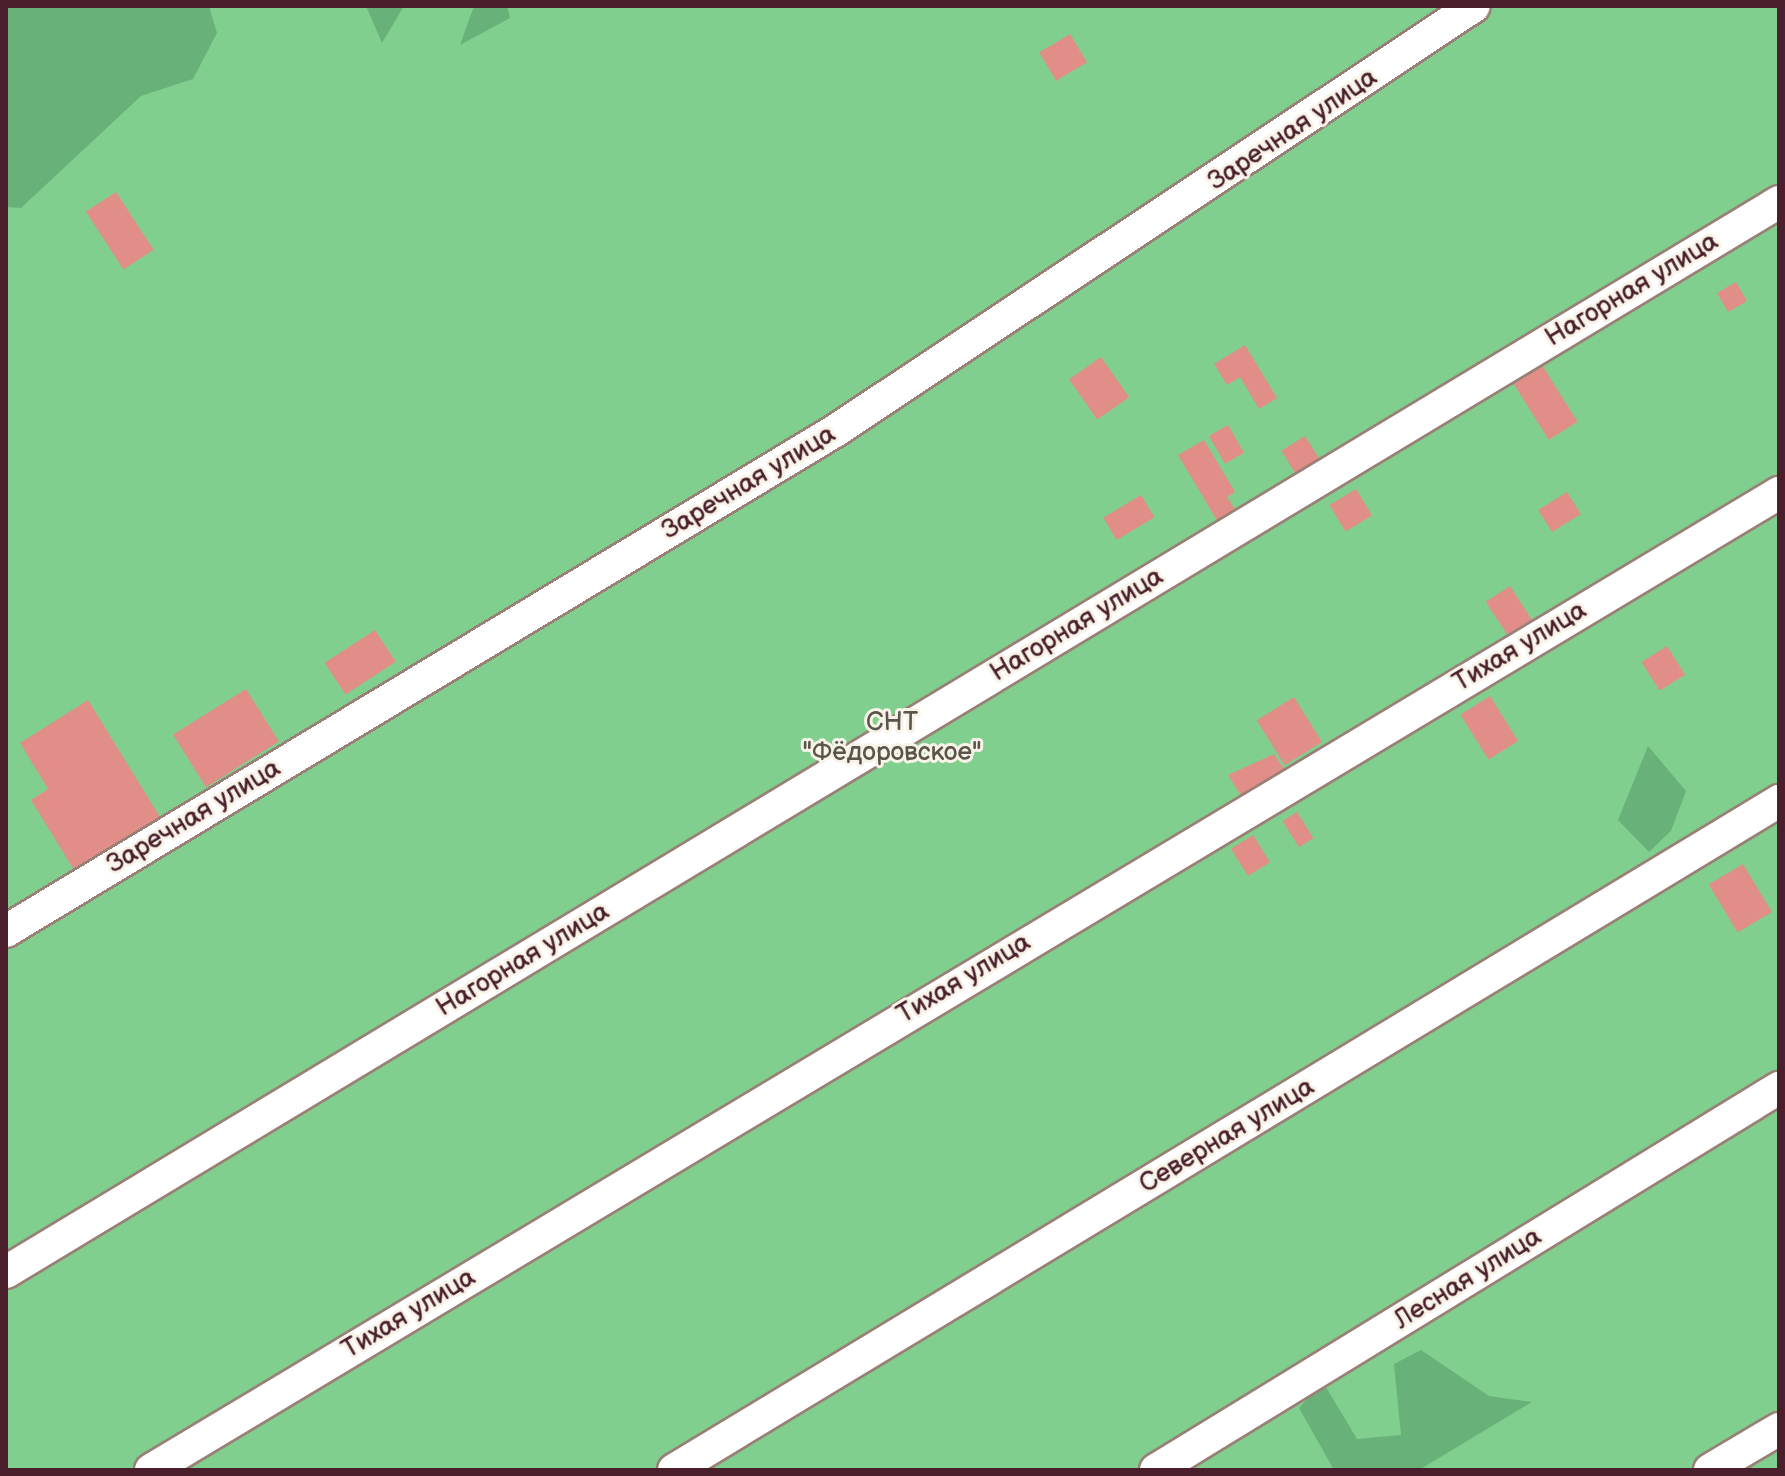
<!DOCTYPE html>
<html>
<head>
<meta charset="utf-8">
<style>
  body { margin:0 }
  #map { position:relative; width:1785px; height:1476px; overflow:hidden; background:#e8e2c0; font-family:"Balsamiq Sans",sans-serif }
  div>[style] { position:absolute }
  .green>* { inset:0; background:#81cf8e; transform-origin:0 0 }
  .forest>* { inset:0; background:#68b279 }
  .building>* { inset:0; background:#e18e88; transform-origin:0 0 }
  .roads { filter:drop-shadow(2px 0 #998076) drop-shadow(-2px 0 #998076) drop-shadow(0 2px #998076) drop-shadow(0 -2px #998076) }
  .street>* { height:32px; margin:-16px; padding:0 16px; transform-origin:16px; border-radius:16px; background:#fff }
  span { translate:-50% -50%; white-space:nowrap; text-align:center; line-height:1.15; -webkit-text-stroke:6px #f7f3e8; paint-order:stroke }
  .street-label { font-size:26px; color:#4a1f2b }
  .park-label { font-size:26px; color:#5a5449 }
  .frame { position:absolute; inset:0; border:8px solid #4a1f2b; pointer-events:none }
</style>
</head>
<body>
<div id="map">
  <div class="green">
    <i style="left:6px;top:6px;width:1773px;height:1464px"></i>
  </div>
  <div class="forest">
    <i style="clip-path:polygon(6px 6px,209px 6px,217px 33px,193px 79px,141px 96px,21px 208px,6px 207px)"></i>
    <i style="clip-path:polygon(366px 6px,404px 6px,382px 43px)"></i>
    <i style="clip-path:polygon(474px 6px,507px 6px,510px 18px,460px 45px)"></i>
    <i style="clip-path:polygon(1648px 746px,1686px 791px,1671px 831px,1649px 852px,1618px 820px)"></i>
    <i style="clip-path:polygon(1421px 1350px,1489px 1396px,1532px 1402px,1419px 1470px,1334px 1470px,1299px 1408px,1323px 1382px,1357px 1439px,1401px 1435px,1394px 1364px)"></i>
  </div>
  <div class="building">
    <i style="left:1070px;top:34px;width:33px;height:36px;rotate:59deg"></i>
    <i style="left:116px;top:192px;width:69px;height:36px;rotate:57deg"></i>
    <i style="left:1736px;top:282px;width:22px;height:22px;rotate:60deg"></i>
    <i style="clip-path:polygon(1245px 345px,1277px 398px,1259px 409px,1240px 377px,1227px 385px,1214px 364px)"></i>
    <i style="left:1101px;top:357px;width:49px;height:39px;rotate:55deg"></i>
    <i style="left:1542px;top:365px;width:67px;height:34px;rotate:58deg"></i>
    <i style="left:1228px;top:425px;width:32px;height:22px;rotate:60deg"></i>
    <i style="left:1305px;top:436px;width:28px;height:28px;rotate:58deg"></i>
    <i style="clip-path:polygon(1204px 440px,1235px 492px,1227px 497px,1236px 511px,1218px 522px,1178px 455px)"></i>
    <i style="left:1356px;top:489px;width:31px;height:31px;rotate:59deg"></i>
    <i style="left:1567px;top:492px;width:26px;height:34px;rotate:58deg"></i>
    <i style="left:1141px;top:495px;width:26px;height:44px;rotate:59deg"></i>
    <i style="left:1510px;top:586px;width:43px;height:29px;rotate:57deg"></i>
    <i style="left:375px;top:630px;width:38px;height:60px;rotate:57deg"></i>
    <i style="left:1667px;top:646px;width:34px;height:30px;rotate:58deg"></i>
    <i style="left:246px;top:689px;width:62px;height:86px;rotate:58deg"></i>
    <i style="left:1490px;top:696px;width:53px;height:35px;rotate:58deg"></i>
    <i style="left:1294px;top:697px;width:53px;height:44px;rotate:58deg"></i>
    <i style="clip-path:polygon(88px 700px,160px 817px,74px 870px,31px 800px,48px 789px,20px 743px)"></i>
    <i style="clip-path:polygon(1274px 754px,1288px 775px,1245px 802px,1228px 775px)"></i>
    <i style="left:1297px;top:812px;width:31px;height:17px;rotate:58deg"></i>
    <i style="left:1253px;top:835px;width:32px;height:26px;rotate:58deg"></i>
    <i style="left:1743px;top:864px;width:56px;height:40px;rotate:59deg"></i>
  </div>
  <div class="roads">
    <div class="street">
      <i style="left:6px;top:931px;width:968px;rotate:-31.1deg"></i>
      <i style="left:835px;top:431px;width:767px;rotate:-33.63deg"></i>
      <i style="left:6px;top:1272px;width:2071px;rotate:-31.11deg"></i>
      <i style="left:151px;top:1470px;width:1899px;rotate:-30.97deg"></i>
      <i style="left:674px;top:1470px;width:1292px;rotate:-31.19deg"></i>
      <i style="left:1156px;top:1470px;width:731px;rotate:-31.52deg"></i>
      <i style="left:1710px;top:1470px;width:80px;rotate:-30.7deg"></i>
    </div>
  </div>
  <div class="street-label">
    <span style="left:1293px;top:130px;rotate:-34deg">Заречная улица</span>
    <span style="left:1632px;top:290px;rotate:-31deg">Нагорная улица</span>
    <span style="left:749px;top:483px;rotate:-31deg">Заречная улица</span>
    <span style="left:1077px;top:625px;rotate:-31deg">Нагорная улица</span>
    <span style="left:1520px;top:647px;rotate:-31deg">Тихая улица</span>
    <span style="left:194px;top:817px;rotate:-31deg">Заречная улица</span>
    <span style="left:523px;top:960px;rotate:-31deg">Нагорная улица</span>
    <span style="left:964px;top:979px;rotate:-31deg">Тихая улица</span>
    <span style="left:1227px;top:1136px;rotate:-31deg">Северная улица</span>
    <span style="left:1468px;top:1279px;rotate:-32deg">Лесная улица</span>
    <span style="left:409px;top:1314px;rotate:-31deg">Тихая улица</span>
  </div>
  <div class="park-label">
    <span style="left:892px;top:738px">СНТ<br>"Фёдоровское"</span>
  </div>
  <div class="frame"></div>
</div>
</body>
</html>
